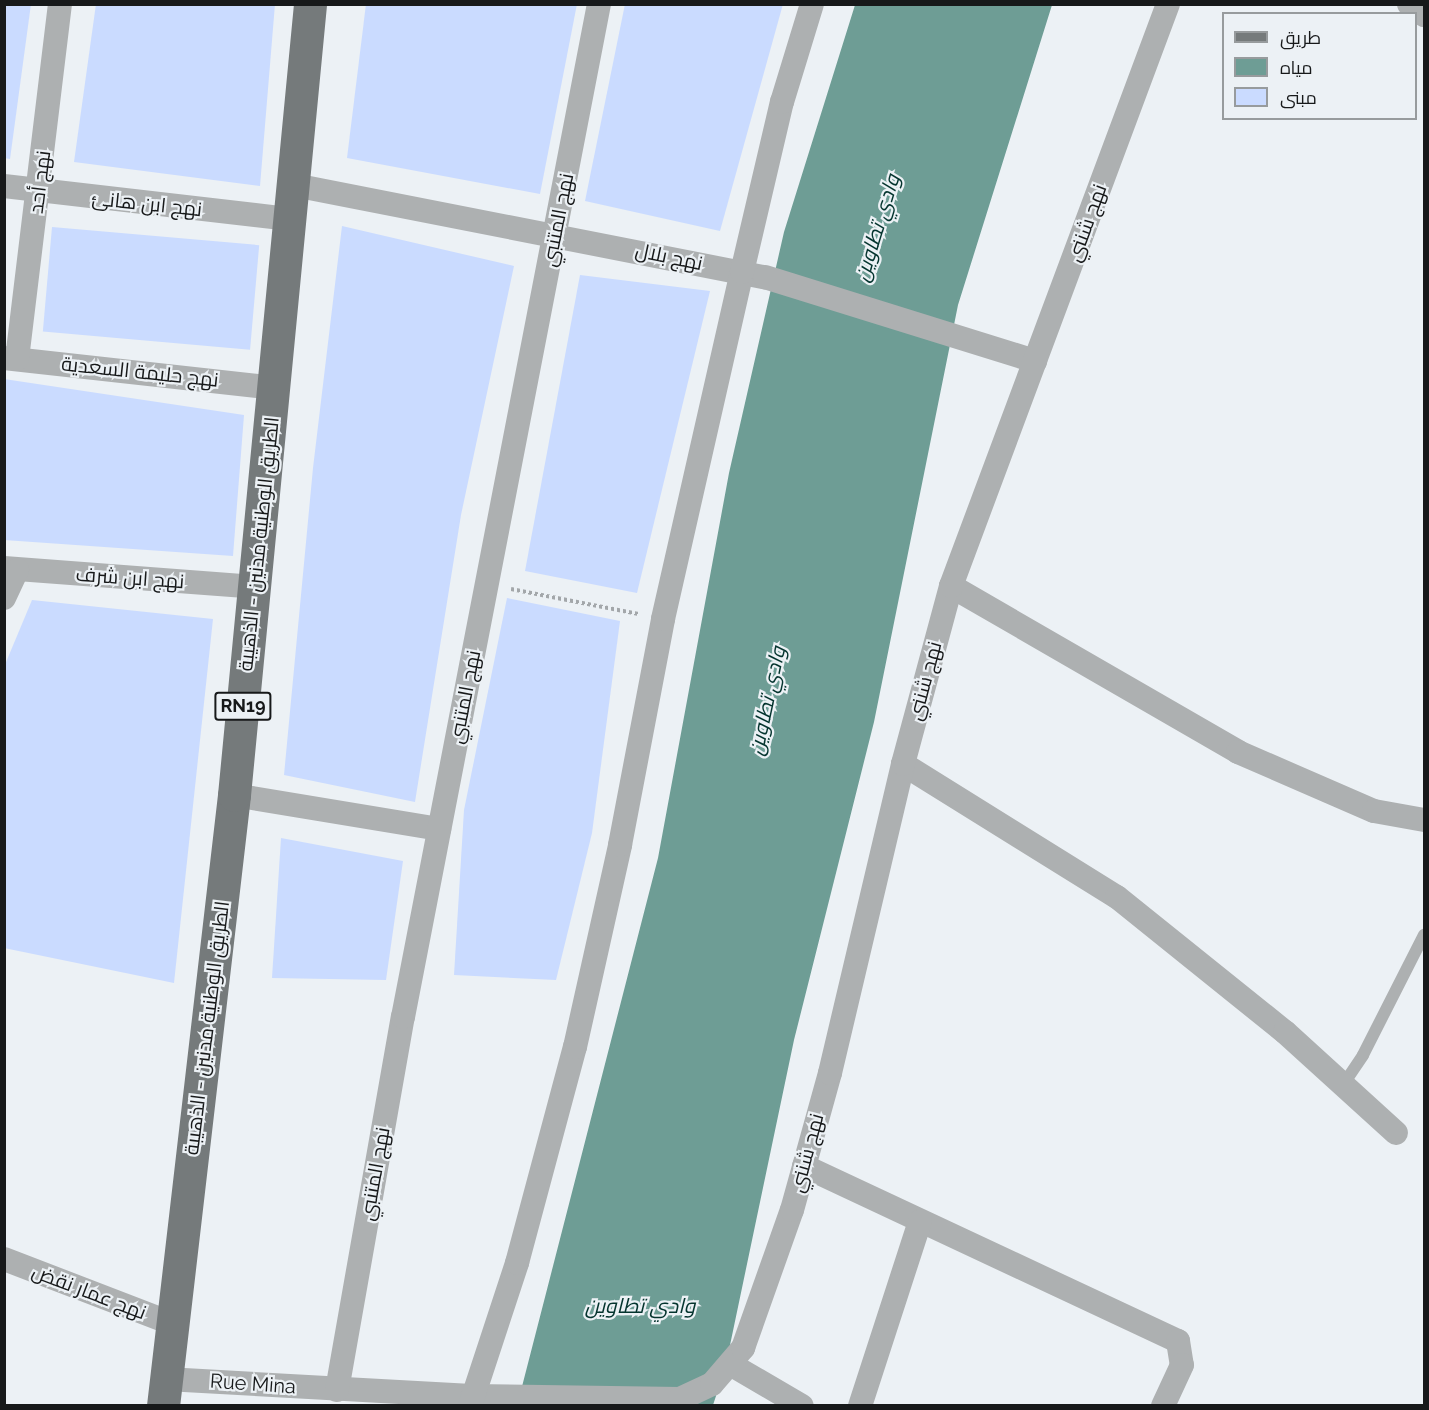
<!DOCTYPE html>
<html>
<head>
<meta charset="utf-8">
<style>
  body { margin:0 }
  #map { position:relative; width:1429px; height:1410px; overflow:hidden; background:#ecf1f5; font-family:Raleway,Cairo,sans-serif }
  div>[style] { position:absolute }
  .water>* { inset:0; background:#6e9d95 }
  .building>* { inset:0; background:#cadbff; transform-origin:0 0 }
  .path>* { height:4px; margin-top:-2px; transform-origin:0; background:repeating-linear-gradient(90deg,#a3a7aa 0 3px,transparent 0 6px) }
  .lane>* { height:12px; margin:-6px; padding:0 6px; transform-origin:6px; border-radius:6px; background:#adb0b1 }
  .street>* { height:24px; margin:-12px; padding:0 12px; transform-origin:12px; border-radius:12px; background:#adb0b1 }
  .primary>* { height:33px; margin:-16.5px; padding:0 16.5px; transform-origin:16.5px; border-radius:16.5px; background:#757a7b }
  span { translate:-50% -50%; white-space:nowrap; text-align:center; line-height:1.15; -webkit-text-stroke:4.5px #ecf1f5; paint-order:stroke }
  .shield-label span { padding:2px 4px; background:#ecf1f5; border:2px solid; border-radius:4px; -webkit-text-stroke-width:0 }
  .shield-label { font-size:18px; color:#17191a; font-weight:700 }
  .street-label { font-size:20px; color:#17191a }
  .water-label { font-size:21px; color:#04342e; font-style:italic }
  .frame { position:absolute; inset:0; border:6px solid #17191a; pointer-events:none }
  .legend { position:absolute; left:1222px; top:12px; width:195px; height:108px; box-sizing:border-box; background:#ecf1f5; border:2px solid #979b9d; margin:0; padding:8px 10px; list-style:none; font-size:18px; color:#17191a }
  .legend li { display:flex; align-items:center; gap:12px; height:30px }
  .legend b { width:30px; border:2px solid #979b9d }
</style>
</head>
<body>
<div id="map">
  <div class="water">
    <i style="clip-path:polygon(855px 5px,1052px 5px,958px 305px,874px 722px,794px 1040px,725px 1369px,713px 1405px,517px 1406px,658px 858px,729px 473px,784px 232px)"></i>
  </div>
  <div class="building">
    <i style="clip-path:polygon(4px 4px,31px 4px,10px 159px,4px 158px)"></i>
    <i style="clip-path:polygon(96px 4px,275px 4px,260px 186px,74px 162px)"></i>
    <i style="clip-path:polygon(366px 4px,577px 4px,540px 194px,347px 158px)"></i>
    <i style="clip-path:polygon(625px 4px,783px 4px,720px 231px,585px 201px)"></i>
    <i style="clip-path:polygon(342px 226px,514px 266px,461px 515px,415px 802px,284px 775px,313px 468px)"></i>
    <i style="left:52px;top:227px;width:208px;height:105px;rotate:5deg"></i>
    <i style="clip-path:polygon(580px 275px,710px 291px,637px 593px,525px 571px)"></i>
    <i style="clip-path:polygon(4px 379px,244px 415px,233px 556px,4px 540px)"></i>
    <i style="clip-path:polygon(507px 598px,620px 621px,592px 833px,556px 980px,454px 975px,464px 810px)"></i>
    <i style="clip-path:polygon(32px 600px,213px 619px,174px 983px,4px 948px,4px 667px)"></i>
    <i style="clip-path:polygon(281px 838px,403px 861px,386px 980px,272px 978px)"></i>
  </div>
  <div class="path">
    <i style="left:511px;top:589px;width:130px;rotate:11.1deg"></i>
  </div>
  <div class="lane">
    <i style="left:1343px;top:1085px;width:36px;rotate:-56deg"></i>
    <i style="left:1363px;top:1055px;width:135px;rotate:-63.1deg"></i>
  </div>
  <div class="street">
    <i style="left:1409px;top:4px;width:19px;rotate:36deg"></i>
    <i style="left:294px;top:185px;width:480px;rotate:11.1deg"></i>
    <i style="left:765px;top:277px;width:283px;rotate:17.3deg"></i>
    <i style="left:4px;top:186px;width:288px;rotate:6.6deg"></i>
    <i style="left:4px;top:358px;width:273px;rotate:6.3deg"></i>
    <i style="left:17px;top:359px;width:358px;rotate:-83.1deg"></i>
    <i style="left:4px;top:568px;width:252px;rotate:4.3deg"></i>
    <i style="left:951px;top:586px;width:332px;rotate:30deg"></i>
    <i style="left:1238px;top:752px;width:148px;rotate:23.5deg"></i>
    <i style="left:1374px;top:811px;width:51px;rotate:10.2deg"></i>
    <i style="left:4px;top:598px;width:31px;rotate:-65deg"></i>
    <i style="left:903px;top:764px;width:252px;rotate:31.9deg"></i>
    <i style="left:1117px;top:897px;width:216px;rotate:38.8deg"></i>
    <i style="left:1285px;top:1032px;width:150px;rotate:42.3deg"></i>
    <i style="left:234px;top:795px;width:208px;rotate:9.4deg"></i>
    <i style="left:804px;top:1166px;width:413px;rotate:25.1deg"></i>
    <i style="left:1178px;top:1341px;width:24px;rotate:81deg"></i>
    <i style="left:1182px;top:1365px;width:45px;rotate:114.9deg"></i>
    <i style="left:4px;top:1259px;width:181px;rotate:21deg"></i>
    <i style="left:730px;top:1364px;width:83px;rotate:30.3deg"></i>
    <i style="left:166px;top:1379px;width:306px;rotate:3.2deg"></i>
    <i style="left:472px;top:1396px;width:208px;rotate:0.8deg"></i>
    <i style="left:680px;top:1399px;width:35px;rotate:-25deg"></i>
    <i style="left:712px;top:1384px;width:48px;rotate:-49.3deg"></i>
    <i style="left:743px;top:1348px;width:146px;rotate:-70.5deg"></i>
    <i style="left:792px;top:1210px;width:142px;rotate:-74.5deg"></i>
    <i style="left:830px;top:1073px;width:318px;rotate:-76.7deg"></i>
    <i style="left:903px;top:764px;width:184px;rotate:-74.9deg"></i>
    <i style="left:951px;top:586px;width:621px;rotate:-69.55deg"></i>
    <i style="left:337px;top:1390px;width:379px;rotate:-80deg"></i>
    <i style="left:403px;top:1017px;width:1032px;rotate:-79.05deg"></i>
    <i style="left:470px;top:1406px;width:151px;rotate:-71.8deg"></i>
    <i style="left:517px;top:1263px;width:224px;rotate:-75deg"></i>
    <i style="left:575px;top:1047px;width:207px;rotate:-77.4deg"></i>
    <i style="left:620px;top:845px;width:230px;rotate:-79.2deg"></i>
    <i style="left:663px;top:619px;width:356px;rotate:-77.2deg"></i>
    <i style="left:742px;top:272px;width:175px;rotate:-76.8deg"></i>
    <i style="left:782px;top:102px;width:102px;rotate:-73deg"></i>
    <i style="left:860px;top:1406px;width:194px;rotate:-72deg"></i>
  </div>
  <div class="primary">
    <i style="left:163px;top:1406px;width:615px;rotate:-83.37deg"></i>
    <i style="left:234px;top:795px;width:795px;rotate:-84.51deg"></i>
  </div>
  <div class="shield-label">
    <span style="left:243px;top:706px">RN19</span>
  </div>
  <div class="street-label">
    <span style="left:40px;top:182px;rotate:-83deg">نهج أحد</span>
    <span style="left:147px;top:204px;rotate:6deg">نهج ابن هانئ</span>
    <span style="left:558px;top:220px;rotate:-79deg">نهج المتنبي</span>
    <span style="left:1087px;top:223px;rotate:-70deg">نهج شنني</span>
    <span style="left:669px;top:257px;rotate:12deg">نهج بلال</span>
    <span style="left:140px;top:372px;rotate:6deg">نهج حليمة السعدية</span>
    <span style="left:259px;top:544px;rotate:-84deg">الطريق الوطنية مدنين - الذهيبة</span>
    <span style="left:130px;top:578px;rotate:4deg">نهج ابن شرف</span>
    <span style="left:925px;top:681px;rotate:-75deg">نهج شنني</span>
    <span style="left:465px;top:697px;rotate:-79deg">نهج المتنبي</span>
    <span style="left:207px;top:1028px;rotate:-83deg">الطريق الوطنية مدنين - الذهيبة</span>
    <span style="left:807px;top:1153px;rotate:-75deg">نهج شنني</span>
    <span style="left:375px;top:1174px;rotate:-80deg">نهج المتنبي</span>
    <span style="left:89px;top:1292px;rotate:21deg">نهج عمار نقض</span>
    <span style="left:253px;top:1384px;rotate:4deg">Rue Mina</span>
  </div>
  <div class="water-label">
    <span style="left:877px;top:228px;rotate:-73deg">وادي تطاوين</span>
    <span style="left:767px;top:701px;rotate:-78deg">وادي تطاوين</span>
    <span style="left:640px;top:1306px">وادي تطاوين</span>
  </div>
  <div class="frame"></div>
  <ul class="legend">
  <li><b style="height:8px;background:#757a7b"></b>طريق</li>
  <li><b style="height:16px;background:#6e9d95"></b>مياه</li>
  <li><b style="height:16px;background:#cadbff"></b>مبنى</li>
  </ul>
</div>
</body>
</html>
